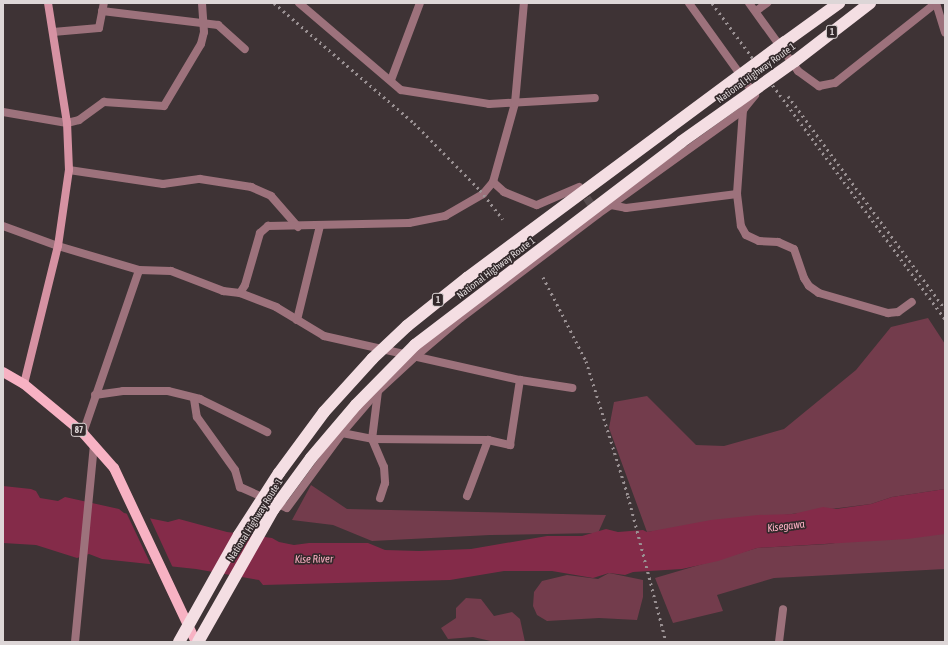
<!DOCTYPE html>
<html>
<head>
<meta charset="utf-8">
<style>
  body { margin:0 }
  #map { position:relative; width:948px; height:645px; overflow:hidden; background:#3e3335; font-family:"Asap Condensed",sans-serif }
  div>[style] { position:absolute }
  .green>* { inset:0; background:#733c4c }
  .water>* { inset:0; background:#842b49 }
  .pier>* { inset:0; background:#3e3335 }
  .street-tunnel>* { height:8px; margin-top:-4px; transform-origin:0; background:repeating-linear-gradient(90deg,#564b4d 0 8px,transparent 0 12px) }
  .street>* { height:8px; margin:-4px; padding:0 4px; transform-origin:4px; border-radius:4px; background:#9d727c }
  .secondary>* { height:8px; margin:-4px; padding:0 4px; transform-origin:4px; border-radius:4px; background:#d692a3 }
  .primary>* { height:10px; margin:-5px; padding:0 5px; transform-origin:5px; border-radius:5px; background:#f7b2c3 }
  .highway>* { height:12px; margin:-6px; padding:0 6px; transform-origin:6px; border-radius:6px; background:#f4dee3 }
  .rail>* { height:3px; margin-top:-1.5px; transform-origin:0; background:repeating-linear-gradient(90deg,#9a9193 0 2px,transparent 0 6px) }
  .highway-bridge>* { height:12px; margin:-6px; padding:0 6px; transform-origin:6px; border-radius:6px; background:#f4dee3 }
  span { translate:-50% -50%; white-space:nowrap; text-align:center; line-height:1.15; -webkit-text-stroke:3.5px #33292b; paint-order:stroke }
  .shield-label span { padding:1px 3px; background:#33292b; border:1px solid; border-radius:3px; -webkit-text-stroke-width:0 }
  .shield-label { font-size:9px; color:#ddd6d7; font-weight:700 }
  .street-label { font-size:10px; color:#ddd6d7 }
  .water-label { font-size:11px; color:#fcb0c3; font-style:italic }
  .frame { position:absolute; inset:0; border:4px solid #ddd6d7; pointer-events:none }
</style>
</head>
<body>
<div id="map">
  <div class="green">
    <i style="clip-path:polygon(928px 318px,945px 344px,945px 489px,892px 497px,871px 504px,647px 532px,609px 428px,614px 402px,647px 396px,696px 445px,724px 446px,784px 429px,856px 370px,891px 327px)"></i>
    <i style="clip-path:polygon(311px 485px,347px 509px,606px 515px,598px 533px,490px 535px,372px 541px,333px 525px,292px 520px)"></i>
    <i style="clip-path:polygon(945px 525px,945px 569px,774px 578px,717px 595px,723px 611px,673px 623px,655px 578px,757px 548px,829px 544px)"></i>
    <i style="clip-path:polygon(609px 573px,643px 580px,643px 597px,637px 620px,599px 618px,547px 621px,537px 615px,533px 606px,534px 592px,542px 581px,567px 575px,598px 579px)"></i>
    <i style="clip-path:polygon(466px 598px,481px 599px,494px 616px,512px 612px,520px 619px,525px 642px,495px 642px,473px 637px,448px 639px,441px 628px,456px 618px,456px 608px)"></i>
  </div>
  <div class="water">
    <i style="clip-path:polygon(3px 486px,31px 489px,36px 491px,40px 498px,58px 501px,65px 497px,119px 509px,124px 513px,168px 522px,179px 519px,227px 532px,272px 538px,279px 542px,294px 545px,309px 543px,368px 543px,385px 550px,419px 551px,471px 549px,547px 536px,582px 536px,606px 529px,618px 532px,643px 530px,647px 532px,711px 520px,758px 515px,793px 514px,823px 507px,836px 509px,871px 504px,892px 497px,945px 489px,945px 534px,907px 539px,757px 548px,718px 561px,682px 569px,633px 572px,625px 575px,609px 573px,593px 578px,552px 571px,504px 571px,450px 580px,263px 585px,259px 580px,196px 569px,102px 559px,89px 554px,77px 558px,36px 545px,3px 543px)"></i>
  </div>
  <div class="pier">
    <i style="clip-path:polygon(126px 512px,149px 516px,173px 568px,151px 565px)"></i>
  </div>
  <div class="street-tunnel">
    <i style="left:580px;top:188px;width:29px;rotate:56deg"></i>
  </div>
  <div class="street">
    <i style="left:299px;top:3px;width:134px;rotate:40.5deg"></i>
    <i style="left:401px;top:90px;width:89px;rotate:9deg"></i>
    <i style="left:489px;top:104px;width:106px;rotate:-3.2deg"></i>
    <i style="left:749px;top:3px;width:84px;rotate:54.2deg"></i>
    <i style="left:798px;top:71px;width:26px;rotate:36deg"></i>
    <i style="left:819px;top:86px;width:16px;rotate:-11deg"></i>
    <i style="left:835px;top:83px;width:129px;rotate:-38.4deg"></i>
    <i style="left:936px;top:3px;width:31px;rotate:73deg"></i>
    <i style="left:102px;top:11px;width:117px;rotate:6.9deg"></i>
    <i style="left:218px;top:25px;width:36px;rotate:42deg"></i>
    <i style="left:756px;top:11px;width:14px;rotate:-36deg"></i>
    <i style="left:53px;top:32px;width:46px;rotate:-5deg"></i>
    <i style="left:99px;top:28px;width:25px;rotate:-79deg"></i>
    <i style="left:391px;top:80px;width:82px;rotate:-69.4deg"></i>
    <i style="left:743px;top:110px;width:84px;rotate:94.1deg"></i>
    <i style="left:737px;top:194px;width:32px;rotate:83deg"></i>
    <i style="left:741px;top:226px;width:10px;rotate:61deg"></i>
    <i style="left:746px;top:235px;width:14px;rotate:25deg"></i>
    <i style="left:759px;top:241px;width:19px;rotate:3deg"></i>
    <i style="left:778px;top:242px;width:17px;rotate:24deg"></i>
    <i style="left:794px;top:249px;width:31px;rotate:71deg"></i>
    <i style="left:804px;top:278px;width:9px;rotate:58deg"></i>
    <i style="left:809px;top:286px;width:12px;rotate:35deg"></i>
    <i style="left:819px;top:293px;width:72px;rotate:16.2deg"></i>
    <i style="left:888px;top:313px;width:10px;rotate:-6deg"></i>
    <i style="left:898px;top:312px;width:17px;rotate:-36deg"></i>
    <i style="left:3px;top:112px;width:65px;rotate:9.8deg"></i>
    <i style="left:67px;top:123px;width:12px;rotate:-14deg"></i>
    <i style="left:79px;top:120px;width:31px;rotate:-36deg"></i>
    <i style="left:104px;top:102px;width:60px;rotate:3.8deg"></i>
    <i style="left:164px;top:106px;width:72px;rotate:-59.2deg"></i>
    <i style="left:201px;top:44px;width:12px;rotate:-76deg"></i>
    <i style="left:204px;top:32px;width:29px;rotate:-94deg"></i>
    <i style="left:69px;top:170px;width:95px;rotate:8.5deg"></i>
    <i style="left:163px;top:184px;width:37px;rotate:-8deg"></i>
    <i style="left:200px;top:179px;width:52px;rotate:8.9deg"></i>
    <i style="left:251px;top:187px;width:22px;rotate:24deg"></i>
    <i style="left:271px;top:196px;width:41px;rotate:48.9deg"></i>
    <i style="left:493px;top:182px;width:15px;rotate:42deg"></i>
    <i style="left:504px;top:192px;width:35px;rotate:22deg"></i>
    <i style="left:537px;top:205px;width:46px;rotate:-23.2deg"></i>
    <i style="left:611px;top:205px;width:163px;rotate:-35.7deg"></i>
    <i style="left:743px;top:110px;width:19px;rotate:-51deg"></i>
    <i style="left:755px;top:95px;width:113px;rotate:-125.7deg"></i>
    <i style="left:3px;top:226px;width:59px;rotate:20deg"></i>
    <i style="left:58px;top:246px;width:84px;rotate:16.5deg"></i>
    <i style="left:139px;top:270px;width:32px;rotate:2deg"></i>
    <i style="left:171px;top:271px;width:56px;rotate:21deg"></i>
    <i style="left:223px;top:291px;width:17px;rotate:7deg"></i>
    <i style="left:240px;top:293px;width:9px;rotate:-58deg"></i>
    <i style="left:245px;top:285px;width:54px;rotate:-73.9deg"></i>
    <i style="left:260px;top:233px;width:11px;rotate:-41deg"></i>
    <i style="left:268px;top:226px;width:141px;rotate:-1.2deg"></i>
    <i style="left:409px;top:223px;width:37px;rotate:-11deg"></i>
    <i style="left:445px;top:216px;width:44px;rotate:-30.1deg"></i>
    <i style="left:483px;top:194px;width:16px;rotate:-50deg"></i>
    <i style="left:493px;top:182px;width:82px;rotate:-74.4deg"></i>
    <i style="left:515px;top:103px;width:100px;rotate:-84.9deg"></i>
    <i style="left:240px;top:293px;width:39px;rotate:21deg"></i>
    <i style="left:276px;top:307px;width:56px;rotate:31.1deg"></i>
    <i style="left:324px;top:336px;width:201px;rotate:12.7deg"></i>
    <i style="left:520px;top:380px;width:53px;rotate:8.7deg"></i>
    <i style="left:297px;top:320px;width:97px;rotate:-76.3deg"></i>
    <i style="left:378px;top:391px;width:48px;rotate:97.1deg"></i>
    <i style="left:372px;top:439px;width:30px;rotate:67deg"></i>
    <i style="left:384px;top:467px;width:16px;rotate:86deg"></i>
    <i style="left:385px;top:483px;width:16px;rotate:108deg"></i>
    <i style="left:95px;top:395px;width:28px;rotate:-8deg"></i>
    <i style="left:123px;top:391px;width:45px"></i>
    <i style="left:168px;top:391px;width:33px;rotate:14deg"></i>
    <i style="left:200px;top:399px;width:75px;rotate:26.2deg"></i>
    <i style="left:194px;top:399px;width:18px;rotate:81deg"></i>
    <i style="left:197px;top:417px;width:65px;rotate:54.4deg"></i>
    <i style="left:235px;top:470px;width:18px;rotate:74deg"></i>
    <i style="left:240px;top:487px;width:51px;rotate:24.1deg"></i>
    <i style="left:287px;top:508px;width:93px;rotate:-53.7deg"></i>
    <i style="left:342px;top:433px;width:55px;rotate:-49.4deg"></i>
    <i style="left:378px;top:391px;width:50px;rotate:-42.6deg"></i>
    <i style="left:415px;top:357px;width:60px;rotate:-40.3deg"></i>
    <i style="left:461px;top:318px;width:172px;rotate:-37.2deg"></i>
    <i style="left:598px;top:214px;width:16px;rotate:-35deg"></i>
    <i style="left:611px;top:205px;width:15px;rotate:11deg"></i>
    <i style="left:626px;top:208px;width:112px;rotate:-7.2deg"></i>
    <i style="left:83px;top:433px;width:172px;rotate:-71deg"></i>
    <i style="left:342px;top:433px;width:31px;rotate:11deg"></i>
    <i style="left:372px;top:439px;width:116px;rotate:0.5deg"></i>
    <i style="left:467px;top:496px;width:60px;rotate:-69.4deg"></i>
    <i style="left:488px;top:440px;width:23px;rotate:13deg"></i>
    <i style="left:510px;top:445px;width:66px;rotate:-81.3deg"></i>
    <i style="left:75px;top:642px;width:198px;rotate:-84.5deg"></i>
    <i style="left:779px;top:642px;width:33px;rotate:-83deg"></i>
  </div>
  <div class="secondary">
    <i style="left:24px;top:384px;width:142px;rotate:-76.2deg"></i>
    <i style="left:58px;top:246px;width:77px;rotate:-81.8deg"></i>
    <i style="left:69px;top:170px;width:47px;rotate:-92.4deg"></i>
    <i style="left:67px;top:123px;width:121px;rotate:-99deg"></i>
  </div>
  <div class="primary">
    <i style="left:3px;top:372px;width:24px;rotate:30deg"></i>
    <i style="left:24px;top:384px;width:77px;rotate:39.7deg"></i>
    <i style="left:83px;top:433px;width:47px;rotate:48.5deg"></i>
    <i style="left:114px;top:468px;width:192px;rotate:64.8deg"></i>
  </div>
  <div class="highway">
    <i style="left:785px;top:42px;width:67px;rotate:-35.8deg"></i>
    <i style="left:795px;top:61px;width:95px;rotate:-37.7deg"></i>
  </div>
  <div class="rail">
    <i style="left:274px;top:3px;width:184px;rotate:40.6deg"></i>
    <i style="left:414px;top:123px;width:94px;rotate:45.4deg"></i>
    <i style="left:480px;top:190px;width:37px;rotate:52deg"></i>
    <i style="left:712px;top:3px;width:393px;rotate:53.6deg"></i>
    <i style="left:788px;top:96px;width:265px;rotate:53.6deg"></i>
    <i style="left:543px;top:277px;width:94px;rotate:62.9deg"></i>
    <i style="left:586px;top:361px;width:141px;rotate:72.7deg"></i>
    <i style="left:628px;top:496px;width:151px;rotate:75.4deg"></i>
  </div>
  <div class="highway-bridge">
    <i style="left:179px;top:642px;width:123px;rotate:-60.7deg"></i>
    <i style="left:239px;top:535px;width:74px;rotate:-57.2deg"></i>
    <i style="left:279px;top:473px;width:76px;rotate:-53.6deg"></i>
    <i style="left:324px;top:412px;width:72px;rotate:-47.8deg"></i>
    <i style="left:372px;top:359px;width:48px;rotate:-43.3deg"></i>
    <i style="left:407px;top:326px;width:77px;rotate:-38.7deg"></i>
    <i style="left:467px;top:278px;width:396px;rotate:-36.6deg"></i>
    <i style="left:198px;top:642px;width:152px;rotate:-60.4deg"></i>
    <i style="left:273px;top:510px;width:64px;rotate:-53.8deg"></i>
    <i style="left:311px;top:458px;width:70px;rotate:-49.7deg"></i>
    <i style="left:356px;top:405px;width:84px;rotate:-45.5deg"></i>
    <i style="left:415px;top:345px;width:335px;rotate:-37.3deg"></i>
    <i style="left:681px;top:142px;width:140px;rotate:-35.4deg"></i>
  </div>
  <div class="shield-label">
    <span style="left:832px;top:32px">1</span>
    <span style="left:438px;top:300px">1</span>
    <span style="left:79px;top:430px">87</span>
  </div>
  <div class="street-label">
    <span style="left:756px;top:73px;rotate:-36deg">National Highway Route 1</span>
    <span style="left:496px;top:268px;rotate:-37deg">National Highway Route 1</span>
    <span style="left:255px;top:520px;rotate:-58deg">National Highway Route 1</span>
  </div>
  <div class="water-label">
    <span style="left:786px;top:526px;rotate:-7deg">Kisegawa</span>
    <span style="left:314px;top:559px;rotate:-1deg">Kise River</span>
  </div>
  <div class="frame"></div>
</div>
</body>
</html>
